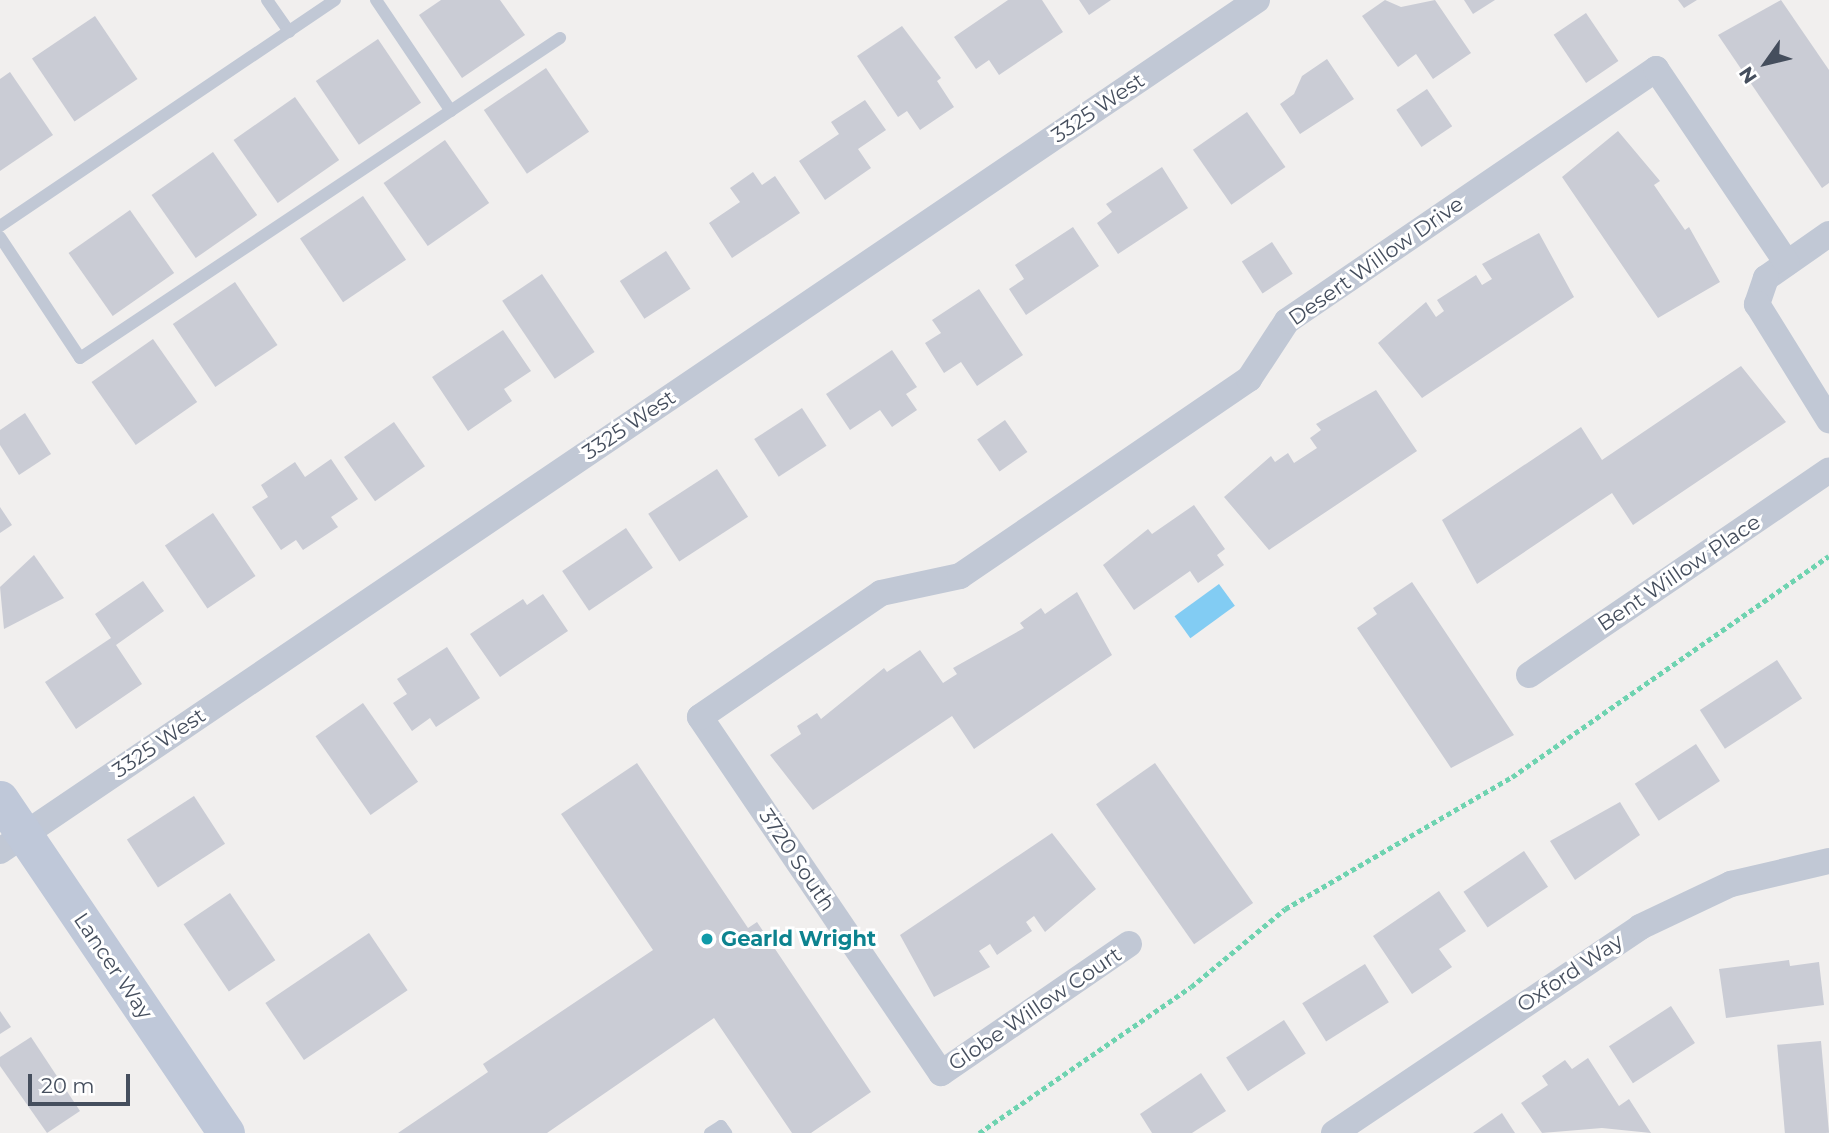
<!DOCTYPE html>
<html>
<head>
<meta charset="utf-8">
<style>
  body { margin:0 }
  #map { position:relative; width:1829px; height:1133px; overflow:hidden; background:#f1efee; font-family:Montserrat,sans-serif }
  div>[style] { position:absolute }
  .water>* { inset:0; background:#82ccf3; transform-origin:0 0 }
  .building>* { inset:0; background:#caccd5; transform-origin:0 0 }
  .path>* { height:4.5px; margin-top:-2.25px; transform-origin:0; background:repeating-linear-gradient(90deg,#6ed3b0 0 5px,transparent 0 8.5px) }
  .lane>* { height:12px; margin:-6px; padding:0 6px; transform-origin:6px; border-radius:6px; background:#c1c8d5 }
  .street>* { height:26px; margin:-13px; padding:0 13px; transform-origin:13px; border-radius:13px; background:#c1c8d5 }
  .secondary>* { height:37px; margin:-18.5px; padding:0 18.5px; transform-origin:18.5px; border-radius:18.5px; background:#bfc8d9 }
  .dots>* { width:19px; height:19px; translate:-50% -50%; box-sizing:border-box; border:4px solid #fff; border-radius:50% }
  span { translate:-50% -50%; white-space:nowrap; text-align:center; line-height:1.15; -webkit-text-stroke:6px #fff; paint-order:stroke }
  .street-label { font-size:21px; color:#454e5d }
  .culture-label { font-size:21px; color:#0d838f; font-weight:700 }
  .left { translate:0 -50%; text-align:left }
  .north { position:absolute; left:1731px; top:28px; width:70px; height:70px; -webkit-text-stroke:5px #fff; paint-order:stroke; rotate:236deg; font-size:19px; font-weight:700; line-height:28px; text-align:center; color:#454e5d }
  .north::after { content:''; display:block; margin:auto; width:24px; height:32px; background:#454e5d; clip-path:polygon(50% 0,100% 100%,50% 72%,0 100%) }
  .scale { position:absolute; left:28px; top:1074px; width:102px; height:32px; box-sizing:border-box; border:4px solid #454e5d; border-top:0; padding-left:9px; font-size:21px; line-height:24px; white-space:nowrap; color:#454e5d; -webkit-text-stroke:5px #fff; paint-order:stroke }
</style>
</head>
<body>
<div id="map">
  <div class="water">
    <i style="left:1219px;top:584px;width:27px;height:55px;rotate:54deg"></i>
  </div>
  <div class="building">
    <i style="clip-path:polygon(441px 0,500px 0,525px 35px,462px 78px,419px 15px)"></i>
    <i style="clip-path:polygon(1008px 0,1042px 0,1063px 32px,999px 75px,989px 60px,976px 69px,954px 37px)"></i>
    <i style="clip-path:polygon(1079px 0,1111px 0,1089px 15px)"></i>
    <i style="clip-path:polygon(1385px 0,1401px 7px,1435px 0,1471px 53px,1433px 79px,1416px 54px,1398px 67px,1362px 16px)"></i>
    <i style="clip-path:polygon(1464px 0,1495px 0,1473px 14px)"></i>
    <i style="clip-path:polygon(1678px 0,1697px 0,1684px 8px)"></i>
    <i style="clip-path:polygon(1781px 0,1829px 70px,1829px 183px,1822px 188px,1718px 35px)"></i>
    <i style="left:1586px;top:13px;width:58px;height:39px;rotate:56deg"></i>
    <i style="left:95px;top:16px;width:76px;height:76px;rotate:56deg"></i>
    <i style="clip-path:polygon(902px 26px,941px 78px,937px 81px,954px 107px,920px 130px,907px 111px,898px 117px,857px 56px)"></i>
    <i style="left:378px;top:39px;width:77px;height:75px;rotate:56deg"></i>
    <i style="clip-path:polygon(1327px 59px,1354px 99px,1300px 134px,1280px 104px,1294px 94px,1302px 76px)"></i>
    <i style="left:546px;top:68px;width:77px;height:75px;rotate:56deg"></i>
    <i style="clip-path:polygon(10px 72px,53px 135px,0 171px,0 79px)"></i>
    <i style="left:1427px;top:89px;width:45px;height:37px;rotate:56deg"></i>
    <i style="left:295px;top:97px;width:77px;height:75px;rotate:55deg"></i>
    <i style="clip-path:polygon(865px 100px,886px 130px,858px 149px,871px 168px,825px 200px,799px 161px,839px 134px,831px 122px)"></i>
    <i style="left:1247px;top:112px;width:67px;height:66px;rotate:55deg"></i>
    <i style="clip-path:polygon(1618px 131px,1660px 181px,1654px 185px,1685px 230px,1689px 227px,1720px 282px,1658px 318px,1562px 177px)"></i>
    <i style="left:445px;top:140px;width:77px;height:75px;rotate:55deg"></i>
    <i style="left:213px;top:152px;width:77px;height:75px;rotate:55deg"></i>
    <i style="clip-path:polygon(1162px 167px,1188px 208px,1118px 254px,1097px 223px,1112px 212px,1106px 204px)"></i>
    <i style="clip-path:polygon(753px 172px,762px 185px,775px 176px,800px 213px,732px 258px,709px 223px,740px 202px,730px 188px)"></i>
    <i style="left:363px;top:196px;width:77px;height:76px;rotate:56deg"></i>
    <i style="left:130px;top:210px;width:77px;height:75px;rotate:55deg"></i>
    <i style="clip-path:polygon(1073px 227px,1099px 266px,1026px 315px,1009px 289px,1024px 279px,1015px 265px)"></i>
    <i style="clip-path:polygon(1539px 233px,1574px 297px,1422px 398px,1378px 343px,1426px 302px,1436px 317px,1444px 311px,1437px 300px,1476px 275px,1482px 285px,1492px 279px,1482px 264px)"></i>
    <i style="left:1272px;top:242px;width:38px;height:36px;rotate:57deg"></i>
    <i style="left:666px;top:251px;width:45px;height:55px;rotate:57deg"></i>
    <i style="left:542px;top:274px;width:94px;height:48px;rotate:56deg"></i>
    <i style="left:235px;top:282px;width:76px;height:75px;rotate:56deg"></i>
    <i style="clip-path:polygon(979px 289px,1023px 355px,977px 386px,961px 362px,944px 373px,925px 343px,941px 333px,932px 320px)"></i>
    <i style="clip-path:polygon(503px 330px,531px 371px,504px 389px,512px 401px,468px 431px,432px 377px)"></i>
    <i style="left:153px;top:339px;width:77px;height:75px;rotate:55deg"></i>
    <i style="clip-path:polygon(892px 350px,917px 387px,906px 394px,917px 410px,892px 427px,880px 410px,850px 430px,826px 394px)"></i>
    <i style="clip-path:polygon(1741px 366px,1786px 422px,1633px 525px,1612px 493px,1477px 584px,1442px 520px,1581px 427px,1602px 460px)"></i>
    <i style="clip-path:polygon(1376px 390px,1417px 451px,1269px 550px,1224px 497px,1271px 456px,1275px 462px,1288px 453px,1294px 463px,1317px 448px,1310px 438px,1321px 430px,1316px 424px)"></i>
    <i style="left:802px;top:408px;width:45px;height:57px;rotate:57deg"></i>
    <i style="clip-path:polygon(25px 413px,51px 454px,19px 475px,0 445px,0 430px)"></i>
    <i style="left:1005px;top:420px;width:39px;height:34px;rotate:55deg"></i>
    <i style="left:394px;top:422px;width:54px;height:61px;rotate:55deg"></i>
    <i style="clip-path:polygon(331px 459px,358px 499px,331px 517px,338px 527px,303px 550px,296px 540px,281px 550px,252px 507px,268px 497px,261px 485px,295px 462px,305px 477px)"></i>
    <i style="left:717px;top:469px;width:57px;height:82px;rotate:57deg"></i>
    <i style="clip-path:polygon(1194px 505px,1225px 549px,1217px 555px,1224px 565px,1198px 583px,1190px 571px,1134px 610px,1103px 565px,1148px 529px,1152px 534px)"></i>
    <i style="clip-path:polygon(0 507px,12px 525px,0 533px)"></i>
    <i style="left:213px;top:513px;width:76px;height:58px;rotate:56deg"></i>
    <i style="left:626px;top:528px;width:48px;height:77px;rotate:56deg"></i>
    <i style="clip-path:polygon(34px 555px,64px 598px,4px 629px,0 587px)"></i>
    <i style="clip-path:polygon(143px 581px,164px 611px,116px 645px,142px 684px,76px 729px,45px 682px,111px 638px,95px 614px)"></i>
    <i style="clip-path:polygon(1412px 582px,1514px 735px,1451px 768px,1357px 628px,1377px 614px,1373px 608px)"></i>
    <i style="clip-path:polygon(1077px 592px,1112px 655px,974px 749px,952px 716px,813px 810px,770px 755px,801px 734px,797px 726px,817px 713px,821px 719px,884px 668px,887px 672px,920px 650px,943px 683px,957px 674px,953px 668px,1024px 628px,1020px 623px,1041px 608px,1045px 614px)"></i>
    <i style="clip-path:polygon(543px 594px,568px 631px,500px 677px,470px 634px,523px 599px,527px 605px)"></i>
    <i style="clip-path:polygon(447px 647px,480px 698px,436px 727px,430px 718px,412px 731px,393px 703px,407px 694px,397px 679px)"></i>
    <i style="left:1777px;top:660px;width:46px;height:92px;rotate:57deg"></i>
    <i style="left:363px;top:703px;width:96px;height:58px;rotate:55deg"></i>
    <i style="left:1696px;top:744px;width:44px;height:73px;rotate:57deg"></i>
    <i style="clip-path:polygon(637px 763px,748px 928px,757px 922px,871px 1092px,811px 1133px,792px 1133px,714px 1018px,547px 1133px,398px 1133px,488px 1072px,483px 1064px,653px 950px,561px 814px)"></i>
    <i style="left:1155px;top:763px;width:171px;height:72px;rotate:55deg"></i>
    <i style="left:194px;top:796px;width:57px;height:80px;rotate:57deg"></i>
    <i style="clip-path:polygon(1620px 802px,1640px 835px,1575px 880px,1550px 841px)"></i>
    <i style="clip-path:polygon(1052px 833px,1096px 889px,1045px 932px,1034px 916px,1026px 922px,1032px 931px,997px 955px,990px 944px,979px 951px,990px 967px,934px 997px,900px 935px)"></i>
    <i style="left:1524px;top:851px;width:43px;height:73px;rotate:56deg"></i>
    <i style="clip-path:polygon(1439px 891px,1466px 931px,1439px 949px,1452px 967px,1412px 994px,1373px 936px)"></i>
    <i style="left:230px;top:893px;width:81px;height:56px;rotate:56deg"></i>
    <i style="left:369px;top:933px;width:69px;height:125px;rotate:56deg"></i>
    <i style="clip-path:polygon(1789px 960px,1790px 966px,1819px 962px,1824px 1005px,1726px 1018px,1719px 969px)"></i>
    <i style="left:1365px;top:964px;width:45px;height:74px;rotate:58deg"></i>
    <i style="left:1671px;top:1006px;width:44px;height:74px;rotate:57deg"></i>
    <i style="clip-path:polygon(0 1011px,11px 1027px,0 1034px)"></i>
    <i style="left:1284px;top:1020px;width:40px;height:69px;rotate:57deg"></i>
    <i style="clip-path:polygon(31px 1037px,80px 1111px,47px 1133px,0 1066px,0 1057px)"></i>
    <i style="left:1821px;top:1041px;width:92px;height:44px;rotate:85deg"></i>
    <i style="clip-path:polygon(1588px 1058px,1619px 1106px,1629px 1099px,1651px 1133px,1602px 1128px,1542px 1133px,1521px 1103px,1548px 1085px,1542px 1076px,1565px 1060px,1572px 1069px)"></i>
    <i style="clip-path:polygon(1201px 1073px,1226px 1111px,1192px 1133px,1152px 1133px,1140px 1114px)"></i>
    <i style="clip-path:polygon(1502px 1113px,1515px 1133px,1473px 1133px)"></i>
  </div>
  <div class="path">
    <i style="left:979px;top:1133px;width:257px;rotate:-34.6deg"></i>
    <i style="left:1191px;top:987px;width:122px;rotate:-39.7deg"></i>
    <i style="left:1285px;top:909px;width:263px;rotate:-30.2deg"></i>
    <i style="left:1512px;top:777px;width:386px;rotate:-34.9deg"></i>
  </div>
  <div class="lane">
    <i style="left:267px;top:0;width:39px;rotate:55deg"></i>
    <i style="left:376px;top:0;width:134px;rotate:56deg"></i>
    <i style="left:0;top:226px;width:404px;rotate:-34deg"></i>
    <i style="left:0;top:237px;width:145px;rotate:56.5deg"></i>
    <i style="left:80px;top:358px;width:577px;rotate:-33.69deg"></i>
    <i style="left:710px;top:1133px;width:13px;rotate:-32deg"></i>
    <i style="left:721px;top:1126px;width:9px;rotate:54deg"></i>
  </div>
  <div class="street">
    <i style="left:1829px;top:234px;width:77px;rotate:145.1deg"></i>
    <i style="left:1766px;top:278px;width:28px;rotate:109deg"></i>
    <i style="left:1757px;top:304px;width:137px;rotate:58.2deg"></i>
    <i style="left:1529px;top:675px;width:363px;rotate:-34.3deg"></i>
    <i style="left:0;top:851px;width:1518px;rotate:-34.1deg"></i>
    <i style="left:1129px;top:944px;width:228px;rotate:145.5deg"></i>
    <i style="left:941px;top:1073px;width:430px;rotate:-124.1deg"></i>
    <i style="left:700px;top:717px;width:219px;rotate:-34.4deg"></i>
    <i style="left:881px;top:593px;width:81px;rotate:-12.1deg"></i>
    <i style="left:960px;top:576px;width:350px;rotate:-34.3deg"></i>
    <i style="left:1249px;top:379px;width:69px;rotate:-56.8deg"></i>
    <i style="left:1287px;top:321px;width:447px;rotate:-34.3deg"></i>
    <i style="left:1656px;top:69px;width:234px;rotate:56deg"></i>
    <i style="left:1334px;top:1133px;width:369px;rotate:-33.9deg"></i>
    <i style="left:1640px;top:927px;width:101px;rotate:-25.3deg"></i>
    <i style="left:1731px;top:884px;width:101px;rotate:-13.2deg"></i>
  </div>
  <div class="secondary">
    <i style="left:0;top:799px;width:403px;rotate:55.9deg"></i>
  </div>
  <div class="dots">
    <i style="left:707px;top:939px;background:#0f9aa8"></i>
  </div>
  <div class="street-label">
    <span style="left:1098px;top:108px;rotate:-34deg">3325 West</span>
    <span style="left:1376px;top:261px;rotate:-35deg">Desert Willow Drive</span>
    <span style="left:629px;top:425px;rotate:-34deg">3325 West</span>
    <span style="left:1679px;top:573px;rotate:-34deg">Bent Willow Place</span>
    <span style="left:159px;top:743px;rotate:-34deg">3325 West</span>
    <span style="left:797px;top:860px;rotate:56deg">3720 South</span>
    <span style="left:113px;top:966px;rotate:56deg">Lancer Way</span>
    <span style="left:1570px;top:973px;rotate:-34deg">Oxford Way</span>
    <span style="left:1035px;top:1009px;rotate:-34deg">Globe Willow Court</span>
  </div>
  <div class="culture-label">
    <span class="left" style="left:721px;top:939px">Gearld Wright</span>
  </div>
  <div class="north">N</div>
  <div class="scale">20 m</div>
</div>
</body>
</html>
